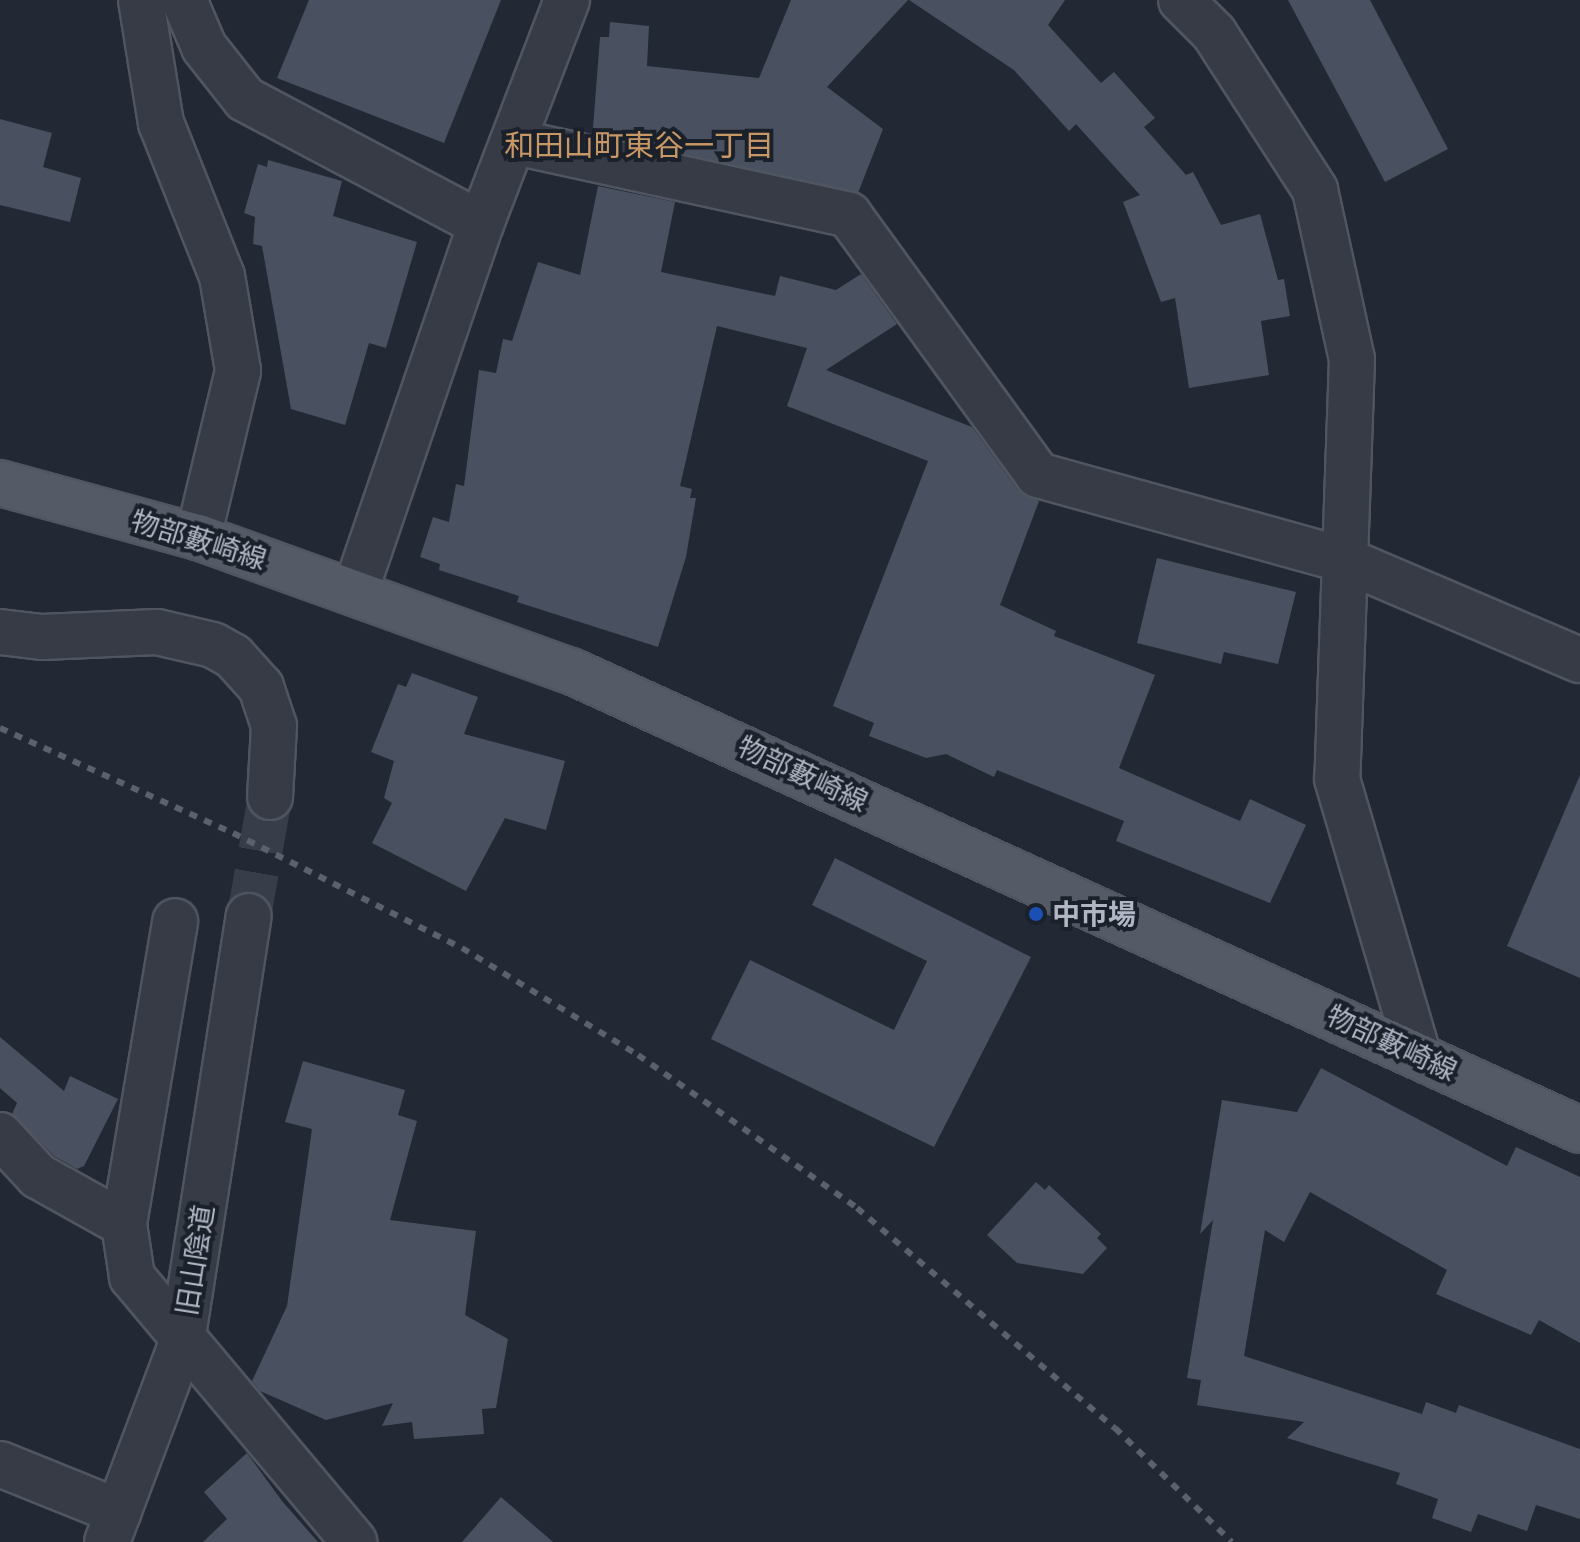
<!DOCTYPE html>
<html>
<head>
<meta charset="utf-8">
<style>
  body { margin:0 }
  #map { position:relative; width:1580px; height:1542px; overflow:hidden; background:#222935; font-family:"Space Grotesk","Noto Sans JP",sans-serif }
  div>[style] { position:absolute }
  .building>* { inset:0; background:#49505f }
  .minor-tunnel>* { height:44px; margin-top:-22px; transform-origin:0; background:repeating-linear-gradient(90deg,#373e4a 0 44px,transparent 0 66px) }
  .roads { filter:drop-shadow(2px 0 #505661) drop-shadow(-2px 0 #505661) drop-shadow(0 2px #505661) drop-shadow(0 -2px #505661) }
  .minor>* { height:44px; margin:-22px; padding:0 22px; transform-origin:22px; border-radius:22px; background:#363b46 }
  .major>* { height:44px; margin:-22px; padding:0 22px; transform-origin:22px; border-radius:22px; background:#545a66 }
  .rail>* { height:6px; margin-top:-3px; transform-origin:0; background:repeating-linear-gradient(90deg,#5a616f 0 8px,transparent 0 16px) }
  .dots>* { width:22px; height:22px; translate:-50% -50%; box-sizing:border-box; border:4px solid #1b212b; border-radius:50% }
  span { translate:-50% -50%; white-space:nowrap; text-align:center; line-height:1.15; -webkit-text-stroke:8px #1b212b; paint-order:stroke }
  .street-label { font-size:28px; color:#b0b6c3 }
  .poi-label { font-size:28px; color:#b0b6c3; font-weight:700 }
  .left { translate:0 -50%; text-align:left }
  .neighbourhood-label { font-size:30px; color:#c89766 }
</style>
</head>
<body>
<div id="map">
  <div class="building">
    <i style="clip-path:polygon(309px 0,501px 0,444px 143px,277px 78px)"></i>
    <i style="clip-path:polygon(791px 0,908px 0,827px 87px,883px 129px,858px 193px,608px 137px,609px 130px,593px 128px,600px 37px,609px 37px,610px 22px,649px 26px,647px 66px,759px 78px)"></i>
    <i style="clip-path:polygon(909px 0,1065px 0,1048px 25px,1101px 83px,1114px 72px,1155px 118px,1144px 127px,1186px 175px,1193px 172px,1221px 225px,1260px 214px,1278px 280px,1284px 279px,1290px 316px,1261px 321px,1269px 375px,1189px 388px,1175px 298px,1161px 302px,1123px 202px,1140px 195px,1076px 124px,1069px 131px,1014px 70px)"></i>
    <i style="clip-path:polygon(1288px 0,1370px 0,1448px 149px,1385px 182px)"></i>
    <i style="clip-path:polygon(0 119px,52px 133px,43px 167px,81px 178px,70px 222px,0 205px)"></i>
    <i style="clip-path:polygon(268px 160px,342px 181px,333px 216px,417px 242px,386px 348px,369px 343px,345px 425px,291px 409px,262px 246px,253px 244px,255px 217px,244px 213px,258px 164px,267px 167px)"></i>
    <i style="clip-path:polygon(598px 186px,675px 202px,661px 272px,775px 296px,780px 276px,836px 290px,861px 274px,897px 324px,826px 370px,972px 427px,1018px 490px,1039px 501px,1000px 605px,1056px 631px,1054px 636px,1155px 675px,1119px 768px,1240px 821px,1250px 799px,1306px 825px,1270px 903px,1116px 841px,1124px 821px,997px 770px,994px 777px,946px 754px,926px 758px,869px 736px,874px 723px,833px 706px,928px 461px,787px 406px,807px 348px,717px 326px,680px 486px,692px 489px,690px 498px,696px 498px,686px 557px,658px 647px,517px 602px,519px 596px,439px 570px,440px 564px,420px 557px,433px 517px,449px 522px,456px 484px,464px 486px,479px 370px,496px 373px,503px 339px,512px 341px,538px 262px,580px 275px)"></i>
    <i style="clip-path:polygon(1157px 558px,1296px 592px,1278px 664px,1224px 652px,1221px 664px,1137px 643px)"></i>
    <i style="clip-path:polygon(412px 673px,478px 697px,464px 734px,565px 761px,546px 830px,505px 818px,466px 891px,372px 843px,392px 803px,384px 798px,394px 761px,371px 752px,398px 684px,406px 687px)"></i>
    <i style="clip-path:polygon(1580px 775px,1580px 978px,1507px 946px)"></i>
    <i style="clip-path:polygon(835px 858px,1031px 957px,934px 1147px,711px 1039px,750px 960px,894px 1030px,927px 961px,812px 905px)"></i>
    <i style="clip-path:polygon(0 1037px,64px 1091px,70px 1076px,118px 1099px,84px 1166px,77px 1169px,54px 1156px,12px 1114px,17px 1103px,0 1088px)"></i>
    <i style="clip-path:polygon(303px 1061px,405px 1090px,398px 1115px,417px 1121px,390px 1220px,476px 1231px,465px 1315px,508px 1339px,496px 1408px,482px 1409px,484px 1434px,414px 1439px,412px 1422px,382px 1426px,393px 1403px,326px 1420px,260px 1391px,252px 1381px,287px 1306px,312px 1129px,285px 1122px)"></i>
    <i style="clip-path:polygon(1321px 1068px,1507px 1166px,1516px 1147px,1580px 1177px,1580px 1343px,1539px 1320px,1531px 1335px,1436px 1294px,1447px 1270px,1310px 1192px,1284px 1242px,1265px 1230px,1244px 1356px,1422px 1414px,1426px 1402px,1456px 1413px,1459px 1405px,1580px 1449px,1580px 1519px,1536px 1505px,1527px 1531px,1478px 1514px,1471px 1532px,1432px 1518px,1438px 1499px,1396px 1484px,1400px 1473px,1287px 1438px,1304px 1422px,1197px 1405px,1201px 1380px,1187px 1378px,1213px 1220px,1200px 1234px,1222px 1100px,1297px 1112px)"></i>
    <i style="clip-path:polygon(1036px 1182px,1045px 1190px,1049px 1185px,1101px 1234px,1097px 1238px,1107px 1248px,1083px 1274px,1017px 1263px,987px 1235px)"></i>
    <i style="clip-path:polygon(247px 1453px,282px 1501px,318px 1542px,203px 1542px,227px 1519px,204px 1492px)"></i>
    <i style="clip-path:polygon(501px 1497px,553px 1542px,462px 1542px)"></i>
  </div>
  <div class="minor-tunnel">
    <i style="left:249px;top:916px;width:121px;rotate:-80deg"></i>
  </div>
  <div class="roads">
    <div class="minor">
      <i style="left:141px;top:0;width:125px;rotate:80.8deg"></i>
      <i style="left:161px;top:123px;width:165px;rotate:68.3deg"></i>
      <i style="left:222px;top:276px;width:96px;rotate:80.4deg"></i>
      <i style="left:238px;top:371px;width:171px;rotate:103.5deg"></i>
      <i style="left:184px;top:0;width:51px;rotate:66.9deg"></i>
      <i style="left:204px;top:47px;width:66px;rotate:51.7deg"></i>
      <i style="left:245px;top:99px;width:267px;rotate:27.9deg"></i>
      <i style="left:1181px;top:0;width:47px;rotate:45deg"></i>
      <i style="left:1214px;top:33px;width:187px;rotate:57.2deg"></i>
      <i style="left:1315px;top:190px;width:173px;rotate:77.7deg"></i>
      <i style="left:1352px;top:359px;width:420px;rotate:92deg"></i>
      <i style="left:1337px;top:779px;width:288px;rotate:73.6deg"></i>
      <i style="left:515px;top:142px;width:342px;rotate:12.3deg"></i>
      <i style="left:849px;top:215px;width:321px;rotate:54deg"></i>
      <i style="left:1038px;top:475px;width:319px;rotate:15.5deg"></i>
      <i style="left:1345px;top:560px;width:255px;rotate:23.1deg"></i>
      <i style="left:356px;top:589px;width:386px;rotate:-71.1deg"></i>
      <i style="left:481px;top:224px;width:240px;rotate:-69deg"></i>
      <i style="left:0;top:632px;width:42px;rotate:6.8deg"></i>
      <i style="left:42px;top:637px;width:115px;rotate:-2.5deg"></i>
      <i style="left:157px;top:632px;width:57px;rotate:13.1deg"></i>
      <i style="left:213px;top:645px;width:23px;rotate:29deg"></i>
      <i style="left:233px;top:656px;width:42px;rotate:47.9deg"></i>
      <i style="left:261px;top:687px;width:41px;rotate:71.6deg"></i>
      <i style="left:274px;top:726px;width:71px;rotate:93.2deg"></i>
      <i style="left:0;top:1135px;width:56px;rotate:47.2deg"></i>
      <i style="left:38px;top:1176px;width:98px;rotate:29.2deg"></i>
      <i style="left:124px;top:1224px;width:54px;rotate:81.4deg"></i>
      <i style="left:132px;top:1277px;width:346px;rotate:50deg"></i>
      <i style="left:124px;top:1224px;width:307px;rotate:-80.4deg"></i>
      <i style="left:0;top:1464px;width:128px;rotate:22deg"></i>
      <i style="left:107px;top:1542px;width:214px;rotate:-69.4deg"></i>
      <i style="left:182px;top:1342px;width:431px;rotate:-81.1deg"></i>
    </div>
    <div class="major">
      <i style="left:0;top:483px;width:205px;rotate:15.3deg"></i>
      <i style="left:198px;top:537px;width:396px;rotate:19.8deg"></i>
      <i style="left:571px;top:671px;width:1108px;rotate:24.46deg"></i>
    </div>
  </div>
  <div class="rail">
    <i style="left:0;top:728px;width:256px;rotate:24.3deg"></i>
    <i style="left:233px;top:833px;width:256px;rotate:26.7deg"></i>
    <i style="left:462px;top:948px;width:206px;rotate:31.3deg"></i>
    <i style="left:638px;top:1055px;width:267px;rotate:34.9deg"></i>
    <i style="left:857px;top:1208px;width:339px;rotate:40.5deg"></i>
    <i style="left:1115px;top:1428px;width:163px;rotate:44.3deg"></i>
  </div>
  <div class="dots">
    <i style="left:1036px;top:914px;background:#1a4fb4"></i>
  </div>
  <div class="street-label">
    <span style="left:199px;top:540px;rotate:17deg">物部藪崎線</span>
    <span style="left:803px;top:774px;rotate:25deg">物部藪崎線</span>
    <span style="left:1392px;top:1043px;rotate:25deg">物部藪崎線</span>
    <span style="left:195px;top:1260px;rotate:-81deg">旧山陰道</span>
  </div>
  <div class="poi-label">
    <span class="left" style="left:1052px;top:914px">中市場</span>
  </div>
  <div class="neighbourhood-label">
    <span style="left:639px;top:146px">和田山町東谷一丁目</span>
  </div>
</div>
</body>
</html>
